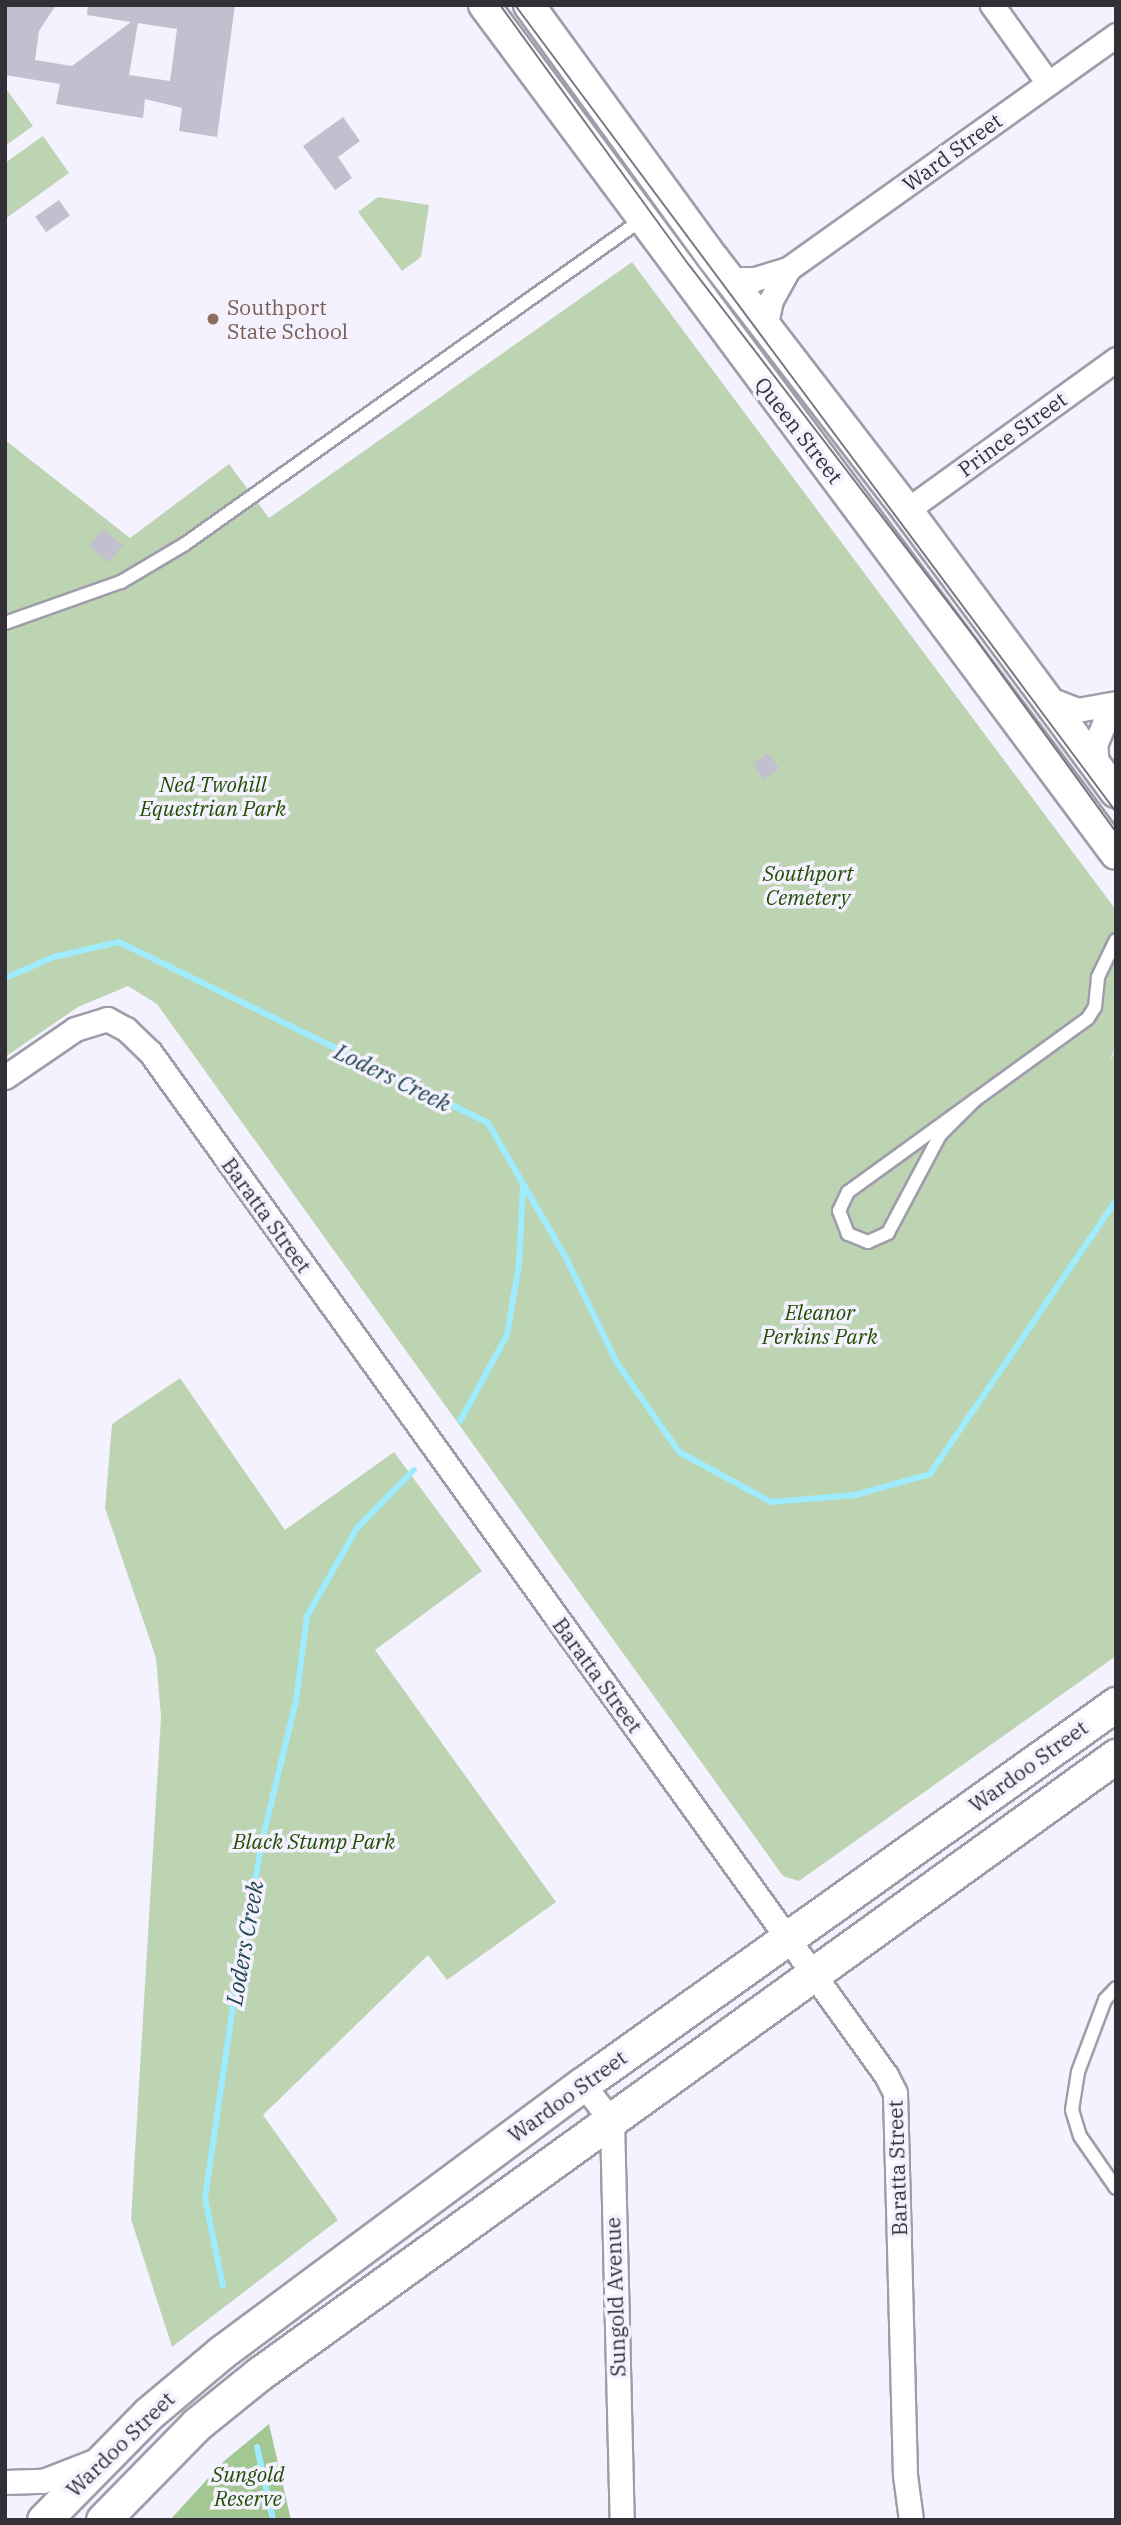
<!DOCTYPE html>
<html>
<head>
<meta charset="utf-8">
<style>
  body { margin:0 }
  #map { position:relative; width:1121px; height:2525px; overflow:hidden; background:#f5f2ff; font-family:"IBM Plex Serif",serif }
  div>[style] { position:absolute }
  .green>* { inset:0; background:#bdd4b2 }
  .forest>* { inset:0; background:#a3c793 }
  .stream>* { height:6px; margin:-3px; padding:0 3px; transform-origin:3px; border-radius:3px; background:#9eecfd }
  .building>* { inset:0; background:#c2bfce; transform-origin:0 0 }
  .roads { filter:drop-shadow(2px 0 #a09dab) drop-shadow(-2px 0 #a09dab) drop-shadow(0 2px #a09dab) drop-shadow(0 -2px #a09dab) }
  .service>* { height:12px; margin:-6px; padding:0 6px; transform-origin:6px; border-radius:6px; background:#fff }
  .minor>* { height:23px; margin:-11.5px; padding:0 11.5px; transform-origin:11.5px; border-radius:11.5px; background:#fff }
  .tertiary>* { height:30px; margin:-15px; padding:0 15px; transform-origin:15px; border-radius:15px; background:#fff }
  .secondary>* { height:33px; margin:-16.5px; padding:0 16.5px; transform-origin:16.5px; border-radius:16.5px; background:#fff }
  .tram>* { height:2px; margin:-1px; padding:0 1px; transform-origin:1px; border-radius:1px; background:#7b7881 }
  .dots>* { width:19px; height:19px; translate:-50% -50%; box-sizing:border-box; border:4px solid #f5f2ff; border-radius:50% }
  span { translate:-50% -50%; white-space:nowrap; text-align:center; line-height:1.15; -webkit-text-stroke:7px #f5f2ff; paint-order:stroke }
  .street-label { font-size:21px; color:#323036 }
  .education-label { font-size:21px; color:#785e54 }
  .left { translate:0 -50%; text-align:left }
  .park-label { font-size:21px; color:#224d02; font-style:italic }
  .water-label { font-size:23px; color:#21464d; font-style:italic }
  .frame { position:absolute; inset:0; border:7px solid #323036; pointer-events:none }
</style>
</head>
<body>
<div id="map">
  <div class="green">
    <i style="clip-path:polygon(7px 90px,33px 126px,5px 146px,5px 91px)"></i>
    <i style="clip-path:polygon(43px 136px,69px 173px,5px 219px,5px 163px)"></i>
    <i style="clip-path:polygon(378px 197px,429px 205px,421px 257px,402px 271px,358px 212px)"></i>
    <i style="clip-path:polygon(632px 262px,1116px 910px,1116px 1045px,1109px 1063px,1116px 1049px,1116px 1656px,799px 1881px,783px 1876px,157px 1004px,128px 986px,78px 1007px,5px 1057px,5px 440px,130px 538px,229px 464px,269px 518px)"></i>
    <i style="clip-path:polygon(180px 1378px,285px 1530px,394px 1452px,482px 1571px,375px 1650px,556px 1902px,447px 1980px,428px 1955px,263px 2115px,338px 2220px,172px 2347px,131px 2219px,161px 1717px,156px 1658px,105px 1508px,112px 1424px)"></i>
  </div>
  <div class="forest">
    <i style="clip-path:polygon(269px 2424px,291px 2520px,170px 2520px,223px 2462px)"></i>
  </div>
  <div class="stream">
    <i style="left:5px;top:978px;width:53px;rotate:-23.2deg"></i>
    <i style="left:54px;top:957px;width:67px;rotate:-13deg"></i>
    <i style="left:119px;top:942px;width:411px;rotate:26.1deg"></i>
    <i style="left:488px;top:1123px;width:158px;rotate:60deg"></i>
    <i style="left:567px;top:1260px;width:114px;rotate:64.1deg"></i>
    <i style="left:617px;top:1363px;width:108px;rotate:55.1deg"></i>
    <i style="left:679px;top:1452px;width:105px;rotate:28.5deg"></i>
    <i style="left:771px;top:1502px;width:84px;rotate:-4.8deg"></i>
    <i style="left:855px;top:1495px;width:78px;rotate:-15.6deg"></i>
    <i style="left:930px;top:1474px;width:331px;rotate:-55.8deg"></i>
    <i style="left:460px;top:1421px;width:98px;rotate:-61.3deg"></i>
    <i style="left:507px;top:1335px;width:71px;rotate:-80.3deg"></i>
    <i style="left:519px;top:1265px;width:79px;rotate:-87.1deg"></i>
    <i style="left:223px;top:2286px;width:90px;rotate:-101.6deg"></i>
    <i style="left:205px;top:2198px;width:208px;rotate:-81.7deg"></i>
    <i style="left:235px;top:1992px;width:158px;rotate:-79.8deg"></i>
    <i style="left:263px;top:1837px;width:140px;rotate:-76.4deg"></i>
    <i style="left:296px;top:1701px;width:86px;rotate:-82.6deg"></i>
    <i style="left:307px;top:1616px;width:101px;rotate:-60.4deg"></i>
    <i style="left:357px;top:1528px;width:81px;rotate:-45.5deg"></i>
    <i style="left:257px;top:2447px;width:75px;rotate:77.6deg"></i>
  </div>
  <div class="building">
    <i style="clip-path:polygon(evenodd,5px 5px,56px 5px,39px 31px,35px 60px,72px 66px,131px 22px,87px 15px,88px 5px,235px 5px,217px 137px,179px 131px,182px 108px,145px 99px,143px 118px,56px 104px,60px 84px,5px 75px,5px 5px,138px 23px,177px 29px,170px 81px,129px 75px,138px 23px)"></i>
    <i style="clip-path:polygon(343px 117px,360px 141px,338px 157px,352px 178px,335px 190px,303px 146px)"></i>
    <i style="left:59px;top:200px;width:19px;height:29px;rotate:55deg"></i>
    <i style="left:103px;top:529px;width:26px;height:22px;rotate:39deg"></i>
    <i style="left:768px;top:753px;width:19px;height:19px;rotate:54deg"></i>
  </div>
  <div class="roads">
    <div class="service">
      <i style="left:5px;top:623px;width:123px;rotate:-19.5deg"></i>
      <i style="left:121px;top:582px;width:74px;rotate:-30.7deg"></i>
      <i style="left:185px;top:544px;width:559px;rotate:-35.39deg"></i>
      <i style="left:976px;top:1099px;width:51px;rotate:135deg"></i>
      <i style="left:940px;top:1135px;width:111px;rotate:118deg"></i>
      <i style="left:888px;top:1233px;width:22px;rotate:156deg"></i>
      <i style="left:868px;top:1242px;width:22px;rotate:-158deg"></i>
      <i style="left:848px;top:1234px;width:25px;rotate:-111deg"></i>
      <i style="left:839px;top:1211px;width:21px;rotate:-65deg"></i>
      <i style="left:848px;top:1192px;width:296px;rotate:-35.9deg"></i>
      <i style="left:1088px;top:1018px;width:13px;rotate:-58deg"></i>
      <i style="left:1095px;top:1007px;width:30px;rotate:-84deg"></i>
      <i style="left:1098px;top:977px;width:41px;rotate:-64.1deg"></i>
      <i style="left:1116px;top:1988px;width:16px;rotate:133deg"></i>
      <i style="left:1105px;top:2000px;width:77px;rotate:110.6deg"></i>
      <i style="left:1078px;top:2072px;width:38px;rotate:99deg"></i>
      <i style="left:1072px;top:2110px;width:27px;rotate:73deg"></i>
      <i style="left:1080px;top:2136px;width:63px;rotate:55.3deg"></i>
    </div>
    <div class="minor">
      <i style="left:992px;top:5px;width:96px;rotate:54.3deg"></i>
      <i style="left:729px;top:279px;width:26px"></i>
      <i style="left:755px;top:279px;width:34px;rotate:-17deg"></i>
      <i style="left:788px;top:269px;width:403px;rotate:-35.5deg"></i>
      <i style="left:765px;top:328px;width:29px;rotate:-78deg"></i>
      <i style="left:771px;top:300px;width:35px;rotate:-61deg"></i>
      <i style="left:907px;top:510px;width:258px;rotate:-35.8deg"></i>
      <i style="left:1049px;top:699px;width:30px;rotate:21deg"></i>
      <i style="left:1077px;top:710px;width:40px;rotate:-10deg"></i>
      <i style="left:1097px;top:766px;width:21px;rotate:-95deg"></i>
      <i style="left:1095px;top:745px;width:41px;rotate:-67.2deg"></i>
      <i style="left:5px;top:1077px;width:85px;rotate:-34.4deg"></i>
      <i style="left:75px;top:1029px;width:34px;rotate:-17deg"></i>
      <i style="left:107px;top:1019px;width:21px;rotate:28deg"></i>
      <i style="left:126px;top:1029px;width:33px;rotate:44deg"></i>
      <i style="left:150px;top:1052px;width:1260px;rotate:54.27deg"></i>
      <i style="left:886px;top:2075px;width:20px;rotate:63deg"></i>
      <i style="left:895px;top:2093px;width:382px;rotate:88.5deg"></i>
      <i style="left:905px;top:2475px;width:45px;rotate:82.4deg"></i>
      <i style="left:583px;top:2084px;width:48px;rotate:52.7deg"></i>
      <i style="left:612px;top:2122px;width:398px;rotate:88.6deg"></i>
      <i style="left:5px;top:2482px;width:38px;rotate:-2deg"></i>
      <i style="left:43px;top:2481px;width:53px;rotate:-21.2deg"></i>
    </div>
    <div class="tertiary">
      <i style="left:484px;top:5px;width:1058px;rotate:53.34deg"></i>
      <i style="left:529px;top:5px;width:313px;rotate:54deg"></i>
      <i style="left:713px;top:258px;width:318px;rotate:52.4deg"></i>
      <i style="left:907px;top:510px;width:351px;rotate:53.5deg"></i>
    </div>
    <div class="secondary">
      <i style="left:44px;top:2520px;width:148px;rotate:-45.5deg"></i>
      <i style="left:148px;top:2414px;width:97px;rotate:-40deg"></i>
      <i style="left:222px;top:2352px;width:450px;rotate:-36.6deg"></i>
      <i style="left:583px;top:2084px;width:655px;rotate:-35.49deg"></i>
      <i style="left:103px;top:2520px;width:134px;rotate:-45.6deg"></i>
      <i style="left:197px;top:2424px;width:80px;rotate:-38.9deg"></i>
      <i style="left:259px;top:2374px;width:1057px;rotate:-35.8deg"></i>
    </div>
  </div>
  <div class="tram">
    <i style="left:500px;top:5px;width:321px;rotate:54deg"></i>
    <i style="left:689px;top:265px;width:475px;rotate:52.5deg"></i>
    <i style="left:978px;top:642px;width:235px;rotate:54deg"></i>
    <i style="left:515px;top:5px;width:1006px;rotate:53.32deg"></i>
  </div>
  <div class="dots">
    <i style="left:213px;top:319px;background:#8d6e63"></i>
  </div>
  <div class="street-label">
    <span style="left:952px;top:152px;rotate:-36deg">Ward Street</span>
    <span style="left:799px;top:430px;rotate:52deg">Queen Street</span>
    <span style="left:1012px;top:434px;rotate:-36deg">Prince Street</span>
    <span style="left:267px;top:1215px;rotate:54deg">Baratta Street</span>
    <span style="left:598px;top:1675px;rotate:54deg">Baratta Street</span>
    <span style="left:1028px;top:1766px;rotate:-36deg">Wardoo Street</span>
    <span style="left:567px;top:2096px;rotate:-36deg">Wardoo Street</span>
    <span style="left:897px;top:2168px;rotate:-92deg">Baratta Street</span>
    <span style="left:615px;top:2297px;rotate:-92deg">Sungold Avenue</span>
    <span style="left:120px;top:2444px;rotate:-44deg">Wardoo Street</span>
  </div>
  <div class="education-label">
    <span class="left" style="left:227px;top:319px">Southport<br>State School</span>
  </div>
  <div class="park-label">
    <span style="left:213px;top:796px">Ned Twohill<br>Equestrian Park</span>
    <span style="left:808px;top:885px">Southport<br>Cemetery</span>
    <span style="left:820px;top:1324px">Eleanor<br>Perkins Park</span>
    <span style="left:314px;top:1841px">Black Stump Park</span>
    <span style="left:248px;top:2486px">Sungold<br>Reserve</span>
  </div>
  <div class="water-label">
    <span style="left:393px;top:1077px;rotate:26deg">Loders Creek</span>
    <span style="left:244px;top:1943px;rotate:-80deg">Loders Creek</span>
  </div>
  <div class="frame"></div>
</div>
</body>
</html>
